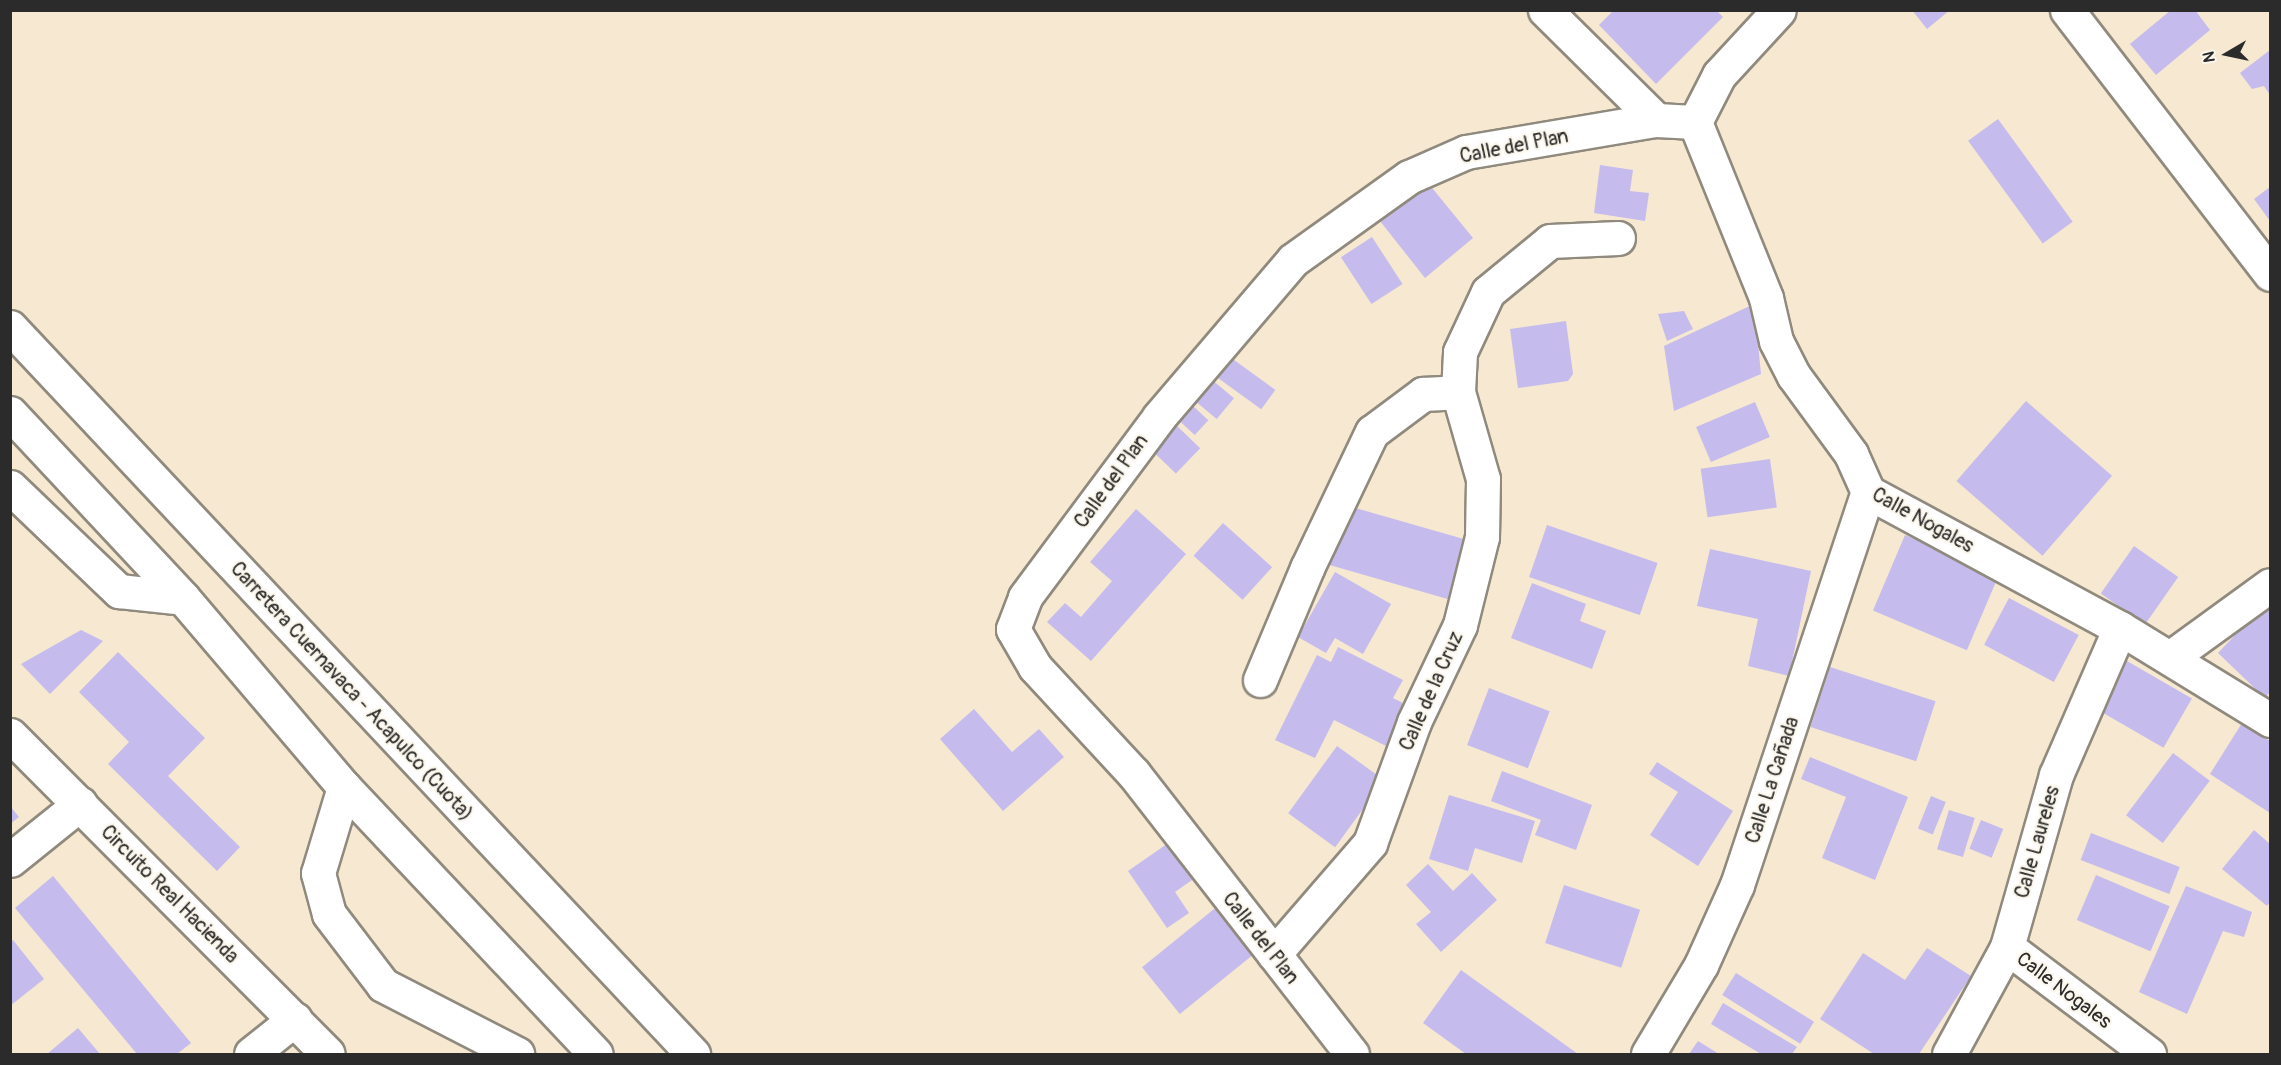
<!DOCTYPE html>
<html>
<head>
<meta charset="utf-8">
<style>
  body { margin:0 }
  #map { position:relative; width:2281px; height:1065px; overflow:hidden; background:#f6e8d1; font-family:Pangolin,sans-serif }
  div>[style] { position:absolute }
  .building>* { inset:0; background:#c5bced; transform-origin:0 0 }
  .roads { filter:drop-shadow(2px 0 #908a7e) drop-shadow(-2px 0 #908a7e) drop-shadow(0 2px #908a7e) drop-shadow(0 -2px #908a7e) }
  .minor>* { height:33px; margin:-16.5px; padding:0 16.5px; transform-origin:16.5px; border-radius:16.5px; background:#fff }
  .highway>* { height:33px; margin:-16.5px; padding:0 16.5px; transform-origin:16.5px; border-radius:16.5px; background:#fff }
  span { translate:-50% -50%; white-space:nowrap; text-align:center; line-height:1.15; -webkit-text-stroke:4.5px #fbf7ec; paint-order:stroke }
  .street-label { font-size:20px; color:#2b2b2b }
  .frame { position:absolute; inset:0; border:12px solid #2b2b2b; pointer-events:none }
  .north { position:absolute; left:2197px; top:24px; width:60px; height:60px; -webkit-text-stroke:4px #fbf7ec; paint-order:stroke; rotate:261deg; font-size:16px; font-weight:700; line-height:24px; text-align:center; color:#2b2b2b }
  .north::after { content:''; display:block; margin:auto; width:21px; height:27px; background:#2b2b2b; clip-path:polygon(50% 0,100% 100%,50% 72%,0 100%) }
</style>
</head>
<body>
<div id="map">
  <div class="building">
    <i style="clip-path:polygon(1614px 10px,1716px 10px,1723px 17px,1656px 84px,1599px 25px)"></i>
    <i style="clip-path:polygon(1912px 10px,1950px 10px,1927px 29px)"></i>
    <i style="clip-path:polygon(2171px 10px,2195px 10px,2210px 30px,2156px 75px,2130px 44px)"></i>
    <i style="clip-path:polygon(2270px 50px,2270px 95px,2264px 86px,2252px 89px,2240px 73px)"></i>
    <i style="left:1998px;top:119px;width:127px;height:37px;rotate:54deg"></i>
    <i style="clip-path:polygon(1600px 165px,1633px 170px,1630px 191px,1649px 193px,1645px 221px,1594px 213px)"></i>
    <i style="clip-path:polygon(1424px 178px,1473px 238px,1425px 278px,1380px 221px,1389px 207px)"></i>
    <i style="clip-path:polygon(2270px 187px,2270px 221px,2254px 199px)"></i>
    <i style="left:1372px;top:237px;width:56px;height:37px;rotate:57deg"></i>
    <i style="clip-path:polygon(1754px 304px,1761px 374px,1674px 411px,1664px 346px)"></i>
    <i style="clip-path:polygon(1684px 311px,1693px 329px,1667px 341px,1658px 314px)"></i>
    <i style="clip-path:polygon(1566px 321px,1573px 374px,1568px 381px,1518px 388px,1510px 329px)"></i>
    <i style="left:1230px;top:357px;width:56px;height:24px;rotate:36deg"></i>
    <i style="left:1211px;top:379px;width:30px;height:27px;rotate:40deg"></i>
    <i style="left:2026px;top:401px;width:114px;height:106px;rotate:41deg"></i>
    <i style="left:1755px;top:402px;width:38px;height:64px;rotate:67deg"></i>
    <i style="left:1193px;top:406px;width:21px;height:20px;rotate:43deg"></i>
    <i style="left:1175px;top:424px;width:35px;height:35px;rotate:44deg"></i>
    <i style="left:1770px;top:459px;width:49px;height:70px;rotate:82deg"></i>
    <i style="left:1345px;top:505px;width:128px;height:62px;rotate:16deg"></i>
    <i style="clip-path:polygon(1136px 509px,1186px 554px,1091px 661px,1047px 622px,1065px 603px,1081px 617px,1112px 581px,1090px 562px)"></i>
    <i style="left:1223px;top:523px;width:66px;height:44px;rotate:42deg"></i>
    <i style="left:1547px;top:525px;width:117px;height:55px;rotate:19deg"></i>
    <i style="left:1905px;top:535px;width:102px;height:82px;rotate:23deg"></i>
    <i style="left:2134px;top:546px;width:54px;height:58px;rotate:35deg"></i>
    <i style="clip-path:polygon(1710px 549px,1811px 571px,1789px 676px,1748px 666px,1758px 619px,1697px 606px)"></i>
    <i style="clip-path:polygon(1335px 572px,1391px 604px,1363px 654px,1335px 638px,1326px 653px,1298px 637px)"></i>
    <i style="clip-path:polygon(1532px 583px,1586px 604px,1580px 621px,1606px 631px,1592px 669px,1511px 638px)"></i>
    <i style="left:2009px;top:598px;width:79px;height:53px;rotate:28deg"></i>
    <i style="clip-path:polygon(2267px 601px,2270px 605px,2270px 692px,2265px 698px,2218px 653px)"></i>
    <i style="clip-path:polygon(81px 630px,103px 641px,50px 694px,21px 664px)"></i>
    <i style="clip-path:polygon(1338px 647px,1403px 680px,1393px 698px,1409px 706px,1388px 747px,1334px 720px,1315px 758px,1275px 740px,1317px 655px,1331px 662px)"></i>
    <i style="clip-path:polygon(118px 652px,205px 738px,168px 776px,240px 847px,217px 871px,108px 764px,129px 742px,79px 692px)"></i>
    <i style="left:2127px;top:661px;width:75px;height:57px;rotate:30deg"></i>
    <i style="left:1830px;top:667px;width:111px;height:63px;rotate:18deg"></i>
    <i style="left:1489px;top:688px;width:65px;height:61px;rotate:21deg"></i>
    <i style="clip-path:polygon(974px 709px,1012px 752px,1039px 729px,1064px 757px,1003px 811px,940px 739px)"></i>
    <i style="clip-path:polygon(2242px 723px,2270px 741px,2270px 813px,2210px 774px)"></i>
    <i style="left:1337px;top:746px;width:58px;height:83px;rotate:36deg"></i>
    <i style="left:2173px;top:753px;width:46px;height:78px;rotate:37deg"></i>
    <i style="clip-path:polygon(1810px 757px,1908px 797px,1875px 880px,1822px 858px,1846px 797px,1801px 779px)"></i>
    <i style="clip-path:polygon(1657px 762px,1733px 811px,1698px 866px,1650px 835px,1678px 792px,1649px 774px)"></i>
    <i style="clip-path:polygon(1502px 771px,1592px 805px,1576px 850px,1535px 835px,1541px 820px,1491px 801px)"></i>
    <i style="clip-path:polygon(1449px 795px,1535px 821px,1522px 863px,1475px 848px,1468px 871px,1429px 859px)"></i>
    <i style="left:1931px;top:796px;width:16px;height:35px;rotate:22deg"></i>
    <i style="clip-path:polygon(10px 806px,19px 817px,10px 824px)"></i>
    <i style="left:1949px;top:810px;width:27px;height:41px;rotate:17deg"></i>
    <i style="left:1981px;top:820px;width:24px;height:31px;rotate:22deg"></i>
    <i style="clip-path:polygon(2254px 830px,2270px 844px,2270px 902px,2267px 906px,2222px 869px)"></i>
    <i style="left:2091px;top:833px;width:95px;height:29px;rotate:21deg"></i>
    <i style="clip-path:polygon(1177px 837px,1202px 873px,1175px 892px,1189px 913px,1167px 928px,1128px 871px)"></i>
    <i style="clip-path:polygon(1428px 864px,1453px 891px,1472px 873px,1497px 900px,1441px 952px,1416px 924px,1431px 912px,1406px 885px)"></i>
    <i style="left:2096px;top:875px;width:80px;height:49px;rotate:23deg"></i>
    <i style="clip-path:polygon(53px 876px,191px 1043px,177px 1054px,137px 1054px,15px 908px)"></i>
    <i style="left:1564px;top:885px;width:80px;height:61px;rotate:18deg"></i>
    <i style="clip-path:polygon(2186px 886px,2252px 912px,2244px 937px,2223px 931px,2187px 1014px,2139px 992px)"></i>
    <i style="left:1219px;top:905px;width:60px;height:99px;rotate:51deg"></i>
    <i style="clip-path:polygon(13px 940px,44px 979px,10px 1006px,10px 941px)"></i>
    <i style="clip-path:polygon(1927px 948px,1971px 976px,1919px 1054px,1874px 1054px,1820px 1019px,1863px 953px,1905px 980px)"></i>
    <i style="clip-path:polygon(1461px 970px,1578px 1054px,1466px 1054px,1423px 1023px)"></i>
    <i style="left:1736px;top:973px;width:92px;height:26px;rotate:32deg"></i>
    <i style="clip-path:polygon(1723px 1003px,1797px 1047px,1792px 1054px,1761px 1054px,1711px 1024px)"></i>
    <i style="clip-path:polygon(78px 1028px,100px 1054px,47px 1054px)"></i>
    <i style="clip-path:polygon(1698px 1041px,1719px 1054px,1689px 1054px)"></i>
  </div>
  <div class="roads">
    <div class="minor">
      <i style="left:1545px;top:10px;width:156px;rotate:44.7deg"></i>
      <i style="left:2067px;top:10px;width:333px;rotate:52.4deg"></i>
      <i style="left:1695px;top:122px;width:190px;rotate:68deg"></i>
      <i style="left:1766px;top:298px;width:44px;rotate:76.9deg"></i>
      <i style="left:1776px;top:341px;width:39px;rotate:63deg"></i>
      <i style="left:1794px;top:376px;width:97px;rotate:53.8deg"></i>
      <i style="left:1851px;top:454px;width:42px;rotate:65.9deg"></i>
      <i style="left:1868px;top:492px;width:286px;rotate:28.4deg"></i>
      <i style="left:2120px;top:628px;width:176px;rotate:31.5deg"></i>
      <i style="left:1695px;top:122px;width:53px;rotate:-62.9deg"></i>
      <i style="left:1719px;top:75px;width:88px;rotate:-47.3deg"></i>
      <i style="left:10px;top:487px;width:151px;rotate:43.7deg"></i>
      <i style="left:119px;top:591px;width:64px;rotate:6.2deg"></i>
      <i style="left:2171px;top:657px;width:122px;rotate:-36deg"></i>
      <i style="left:1260px;top:680px;width:121px;rotate:-67.2deg"></i>
      <i style="left:1307px;top:568px;width:151px;rotate:-64.5deg"></i>
      <i style="left:1372px;top:432px;width:64px;rotate:-36.7deg"></i>
      <i style="left:1423px;top:394px;width:35px;rotate:-3deg"></i>
      <i style="left:10px;top:735px;width:450px;rotate:45.1deg"></i>
      <i style="left:344px;top:787px;width:90px;rotate:106.8deg"></i>
      <i style="left:318px;top:873px;width:42px;rotate:75deg"></i>
      <i style="left:329px;top:914px;width:89px;rotate:52.7deg"></i>
      <i style="left:383px;top:985px;width:151px;rotate:27.2deg"></i>
      <i style="left:10px;top:860px;width:90px;rotate:-38.7deg"></i>
      <i style="left:2007px;top:947px;width:178px;rotate:37deg"></i>
      <i style="left:1274px;top:954px;width:147px;rotate:-49.1deg"></i>
      <i style="left:1370px;top:843px;width:129px;rotate:-70deg"></i>
      <i style="left:1414px;top:722px;width:107px;rotate:-64.6deg"></i>
      <i style="left:1460px;top:625px;width:91px;rotate:-76deg"></i>
      <i style="left:1482px;top:537px;width:58px;rotate:-89deg"></i>
      <i style="left:1483px;top:479px;width:91px;rotate:-106deg"></i>
      <i style="left:1458px;top:392px;width:40px;rotate:-87.1deg"></i>
      <i style="left:1460px;top:352px;width:66px;rotate:-65deg"></i>
      <i style="left:1488px;top:292px;width:80px;rotate:-39.4deg"></i>
      <i style="left:1550px;top:241px;width:68px;rotate:-2.5deg"></i>
      <i style="left:251px;top:1054px;width:56px;rotate:-38.5deg"></i>
      <i style="left:1352px;top:1054px;width:355px;rotate:-127.9deg"></i>
      <i style="left:1134px;top:774px;width:146px;rotate:-132.8deg"></i>
      <i style="left:1035px;top:667px;width:44px;rotate:-120.1deg"></i>
      <i style="left:1013px;top:629px;width:34px;rotate:-69deg"></i>
      <i style="left:1025px;top:597px;width:224px;rotate:-53.3deg"></i>
      <i style="left:1159px;top:417px;width:206px;rotate:-49.5deg"></i>
      <i style="left:1293px;top:260px;width:143px;rotate:-35.6deg"></i>
      <i style="left:1409px;top:177px;width:62px;rotate:-23.7deg"></i>
      <i style="left:1466px;top:152px;width:193px;rotate:-9.6deg"></i>
      <i style="left:1656px;top:120px;width:39px;rotate:3deg"></i>
      <i style="left:1648px;top:1054px;width:104px;rotate:-59.2deg"></i>
      <i style="left:1701px;top:965px;width:88px;rotate:-65.8deg"></i>
      <i style="left:1737px;top:885px;width:414px;rotate:-71.6deg"></i>
      <i style="left:1949px;top:1054px;width:122px;rotate:-61.5deg"></i>
      <i style="left:2007px;top:947px;width:179px;rotate:-74.1deg"></i>
      <i style="left:2056px;top:775px;width:160px;rotate:-66.5deg"></i>
    </div>
    <div class="highway">
      <i style="left:10px;top:327px;width:998px;rotate:46.79deg"></i>
      <i style="left:10px;top:413px;width:253px;rotate:46.9deg"></i>
      <i style="left:183px;top:598px;width:248px;rotate:49.6deg"></i>
      <i style="left:344px;top:787px;width:367px;rotate:46.7deg"></i>
    </div>
  </div>
  <div class="street-label">
    <span style="left:1514px;top:146px;rotate:-11deg">Calle del Plan</span>
    <span style="left:1111px;top:481px;rotate:-54deg">Calle del Plan</span>
    <span style="left:1923px;top:520px;rotate:29deg">Calle Nogales</span>
    <span style="left:352px;top:691px;rotate:47deg">Carretera Cuernavaca - Acapulco (Cuota)</span>
    <span style="left:1431px;top:691px;rotate:-66deg">Calle de la Cruz</span>
    <span style="left:1772px;top:780px;rotate:-72deg">Calle La Cañada</span>
    <span style="left:2037px;top:842px;rotate:-74deg">Calle Laureles</span>
    <span style="left:170px;top:894px;rotate:45deg">Circuito Real Hacienda</span>
    <span style="left:1261px;top:938px;rotate:52deg">Calle del Plan</span>
    <span style="left:2064px;top:990px;rotate:37deg">Calle Nogales</span>
  </div>
  <div class="frame"></div>
  <div class="north">N</div>
</div>
</body>
</html>
